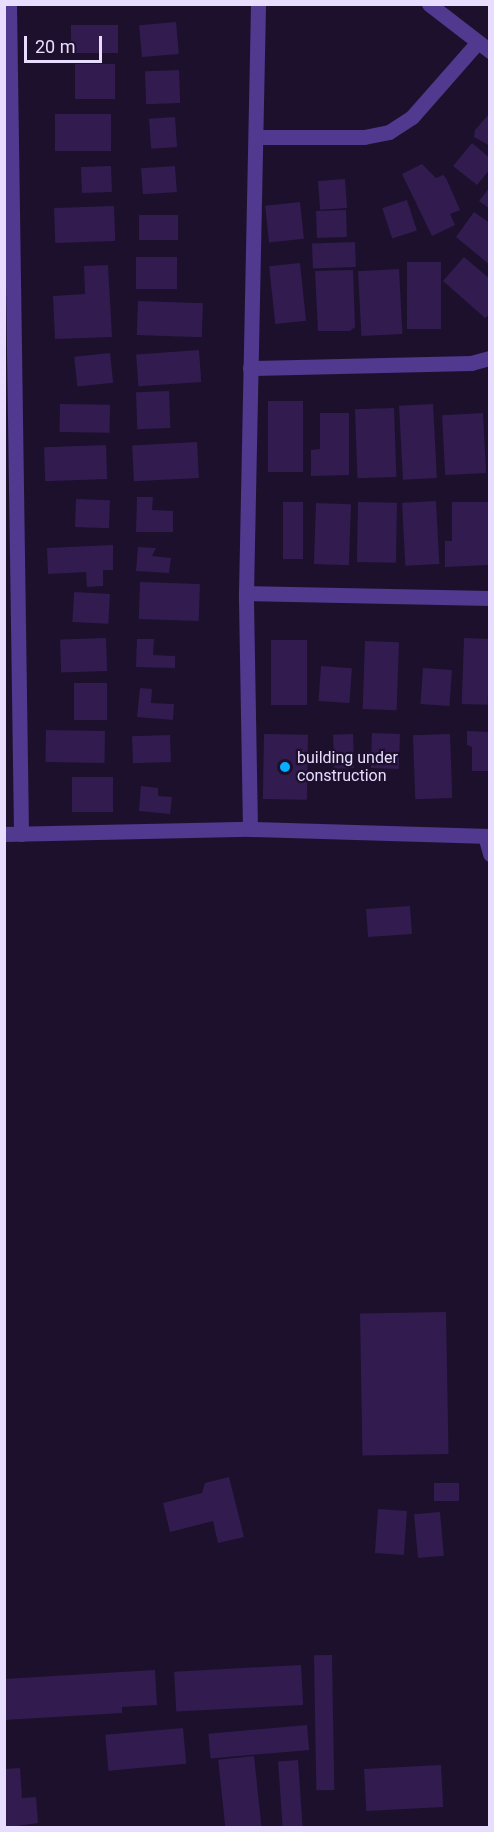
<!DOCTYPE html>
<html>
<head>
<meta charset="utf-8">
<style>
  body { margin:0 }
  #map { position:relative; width:494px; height:1832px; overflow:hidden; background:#1c102d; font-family:Roboto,sans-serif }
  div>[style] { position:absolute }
  .building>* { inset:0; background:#321b4f; transform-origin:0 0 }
  .minor>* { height:15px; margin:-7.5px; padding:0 7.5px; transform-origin:7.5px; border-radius:7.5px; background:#50398e }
  .dots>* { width:16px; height:16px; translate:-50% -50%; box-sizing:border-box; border:3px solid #1c102d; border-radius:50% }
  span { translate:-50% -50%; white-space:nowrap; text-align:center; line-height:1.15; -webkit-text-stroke:4.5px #1c102d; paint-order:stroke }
  .poi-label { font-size:16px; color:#e8dcff }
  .left { translate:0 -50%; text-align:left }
  .frame { position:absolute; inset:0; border:6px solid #e8dcff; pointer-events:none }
  .scale { position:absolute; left:24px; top:36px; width:78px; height:27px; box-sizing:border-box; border:3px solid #e8dcff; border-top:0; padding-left:8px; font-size:18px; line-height:21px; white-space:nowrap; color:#e8dcff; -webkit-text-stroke:4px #1c102d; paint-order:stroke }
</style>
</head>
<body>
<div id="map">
  <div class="building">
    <i style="left:176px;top:22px;width:32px;height:37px;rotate:85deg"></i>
    <i style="left:118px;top:25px;width:28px;height:47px;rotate:90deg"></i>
    <i style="left:75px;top:64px;width:40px;height:35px"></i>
    <i style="left:179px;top:70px;width:33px;height:34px;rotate:88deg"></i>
    <i style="clip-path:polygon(490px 113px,490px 146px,474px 137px,475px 130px)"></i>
    <i style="left:55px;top:114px;width:56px;height:37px"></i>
    <i style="left:175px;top:117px;width:30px;height:26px;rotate:86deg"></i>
    <i style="clip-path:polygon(472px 143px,490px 158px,490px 169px,477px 185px,453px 166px)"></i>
    <i style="clip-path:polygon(422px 164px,436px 178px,443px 175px,446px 178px,460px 210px,450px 214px,455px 225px,432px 236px,402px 174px)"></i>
    <i style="left:111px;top:166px;width:26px;height:30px;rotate:88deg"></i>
    <i style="left:175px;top:166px;width:26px;height:34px;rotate:86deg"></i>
    <i style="left:345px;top:179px;width:29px;height:27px;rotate:86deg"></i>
    <i style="clip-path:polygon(490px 187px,490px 209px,479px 201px)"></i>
    <i style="left:407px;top:200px;width:32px;height:26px;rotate:72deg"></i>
    <i style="left:300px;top:202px;width:37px;height:35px;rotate:84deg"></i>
    <i style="left:114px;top:206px;width:35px;height:60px;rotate:88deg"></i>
    <i style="left:346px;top:210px;width:27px;height:30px;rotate:88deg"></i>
    <i style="clip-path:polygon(474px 212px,490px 223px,490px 265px,456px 237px)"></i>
    <i style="left:139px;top:215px;width:39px;height:25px"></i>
    <i style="left:355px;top:242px;width:25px;height:43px;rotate:88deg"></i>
    <i style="left:177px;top:257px;width:32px;height:41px;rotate:90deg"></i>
    <i style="clip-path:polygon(464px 257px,490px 279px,490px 314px,485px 318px,443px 281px)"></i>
    <i style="left:407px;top:262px;width:34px;height:67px"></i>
    <i style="left:300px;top:263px;width:58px;height:31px;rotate:84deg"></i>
    <i style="clip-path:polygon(108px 265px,112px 337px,55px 339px,53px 296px,85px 294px,84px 266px)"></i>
    <i style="left:399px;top:269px;width:65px;height:41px;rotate:87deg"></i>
    <i style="clip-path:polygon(353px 270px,355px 327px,350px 331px,318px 331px,315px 271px)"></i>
    <i style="left:138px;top:301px;width:65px;height:34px;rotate:2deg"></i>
    <i style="left:199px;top:350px;width:32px;height:63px;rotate:86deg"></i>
    <i style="left:110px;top:353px;width:30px;height:36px;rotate:84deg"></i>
    <i style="left:169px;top:391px;width:37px;height:33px;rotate:88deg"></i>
    <i style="left:268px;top:401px;width:35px;height:71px"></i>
    <i style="left:60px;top:404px;width:50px;height:28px;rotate:1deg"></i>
    <i style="left:433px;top:404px;width:74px;height:34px;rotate:87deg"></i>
    <i style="left:394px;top:408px;width:69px;height:39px;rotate:88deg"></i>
    <i style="clip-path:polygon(320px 413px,349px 413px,349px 475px,311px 476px,311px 450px,320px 449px)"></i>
    <i style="left:483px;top:413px;width:60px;height:41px;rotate:87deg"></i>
    <i style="left:197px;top:442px;width:36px;height:65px;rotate:87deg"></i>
    <i style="left:106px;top:445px;width:34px;height:62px;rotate:88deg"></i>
    <i style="clip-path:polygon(137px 497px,153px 497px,152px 510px,173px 511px,173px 532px,136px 532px)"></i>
    <i style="left:76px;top:499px;width:34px;height:28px;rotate:2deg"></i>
    <i style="left:436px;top:501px;width:63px;height:34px;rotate:87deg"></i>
    <i style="left:283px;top:502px;width:20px;height:57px"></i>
    <i style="left:358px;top:502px;width:39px;height:60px;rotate:1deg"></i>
    <i style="clip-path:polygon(452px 502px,488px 502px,488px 565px,445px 567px,445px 541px,452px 541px)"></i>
    <i style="left:316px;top:503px;width:35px;height:61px;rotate:2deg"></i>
    <i style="clip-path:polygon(113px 545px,113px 570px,103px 570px,103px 586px,87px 587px,86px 572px,48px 574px,47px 548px)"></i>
    <i style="clip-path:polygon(138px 547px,156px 548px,152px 556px,171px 558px,169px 573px,136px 571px)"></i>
    <i style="left:140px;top:582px;width:60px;height:37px;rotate:2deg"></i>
    <i style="left:74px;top:592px;width:36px;height:30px;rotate:3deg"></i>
    <i style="left:106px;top:638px;width:33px;height:46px;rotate:88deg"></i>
    <i style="left:464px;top:638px;width:26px;height:66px;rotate:2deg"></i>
    <i style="clip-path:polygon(137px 639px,154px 639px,153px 655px,175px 656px,175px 668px,136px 667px)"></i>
    <i style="left:271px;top:640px;width:36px;height:65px"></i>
    <i style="left:365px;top:641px;width:34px;height:68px;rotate:2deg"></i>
    <i style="left:321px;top:666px;width:31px;height:35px;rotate:4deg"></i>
    <i style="left:423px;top:668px;width:29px;height:36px;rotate:4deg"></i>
    <i style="left:107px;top:683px;width:37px;height:33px;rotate:90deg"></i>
    <i style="clip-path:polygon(140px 688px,152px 689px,151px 703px,174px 704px,173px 720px,137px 717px)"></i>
    <i style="left:46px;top:730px;width:59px;height:32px;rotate:1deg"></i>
    <i style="clip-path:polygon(467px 731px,490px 732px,490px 771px,472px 771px,472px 747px,467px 745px)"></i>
    <i style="left:372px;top:733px;width:28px;height:35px;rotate:2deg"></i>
    <i style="left:264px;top:734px;width:44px;height:65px;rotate:1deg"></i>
    <i style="left:353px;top:734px;width:34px;height:20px;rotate:88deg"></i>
    <i style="left:450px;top:734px;width:64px;height:37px;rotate:88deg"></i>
    <i style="left:170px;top:735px;width:27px;height:38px;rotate:88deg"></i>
    <i style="left:72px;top:777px;width:41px;height:35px"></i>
    <i style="clip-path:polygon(141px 786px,158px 788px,158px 796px,172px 797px,170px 814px,139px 811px)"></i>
    <i style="left:410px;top:906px;width:28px;height:44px;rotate:86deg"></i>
    <i style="left:446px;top:1312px;width:142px;height:86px;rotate:89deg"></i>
    <i style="clip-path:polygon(229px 1477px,244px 1537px,218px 1543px,213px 1521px,170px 1532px,163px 1503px,202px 1493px,205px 1483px)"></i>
    <i style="left:434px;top:1483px;width:25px;height:18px"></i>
    <i style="left:378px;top:1509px;width:29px;height:44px;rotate:4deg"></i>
    <i style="left:440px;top:1512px;width:44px;height:26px;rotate:85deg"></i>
    <i style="left:332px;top:1655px;width:135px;height:18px;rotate:89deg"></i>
    <i style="left:301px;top:1665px;width:40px;height:127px;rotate:87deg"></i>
    <i style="clip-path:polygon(155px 1670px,157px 1705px,122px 1707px,122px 1713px,4px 1720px,4px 1679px)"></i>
    <i style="left:307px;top:1725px;width:25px;height:99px;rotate:85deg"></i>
    <i style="left:183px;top:1728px;width:36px;height:78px;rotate:85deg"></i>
    <i style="left:254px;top:1756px;width:72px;height:36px;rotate:84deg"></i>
    <i style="left:298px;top:1760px;width:68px;height:20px;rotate:86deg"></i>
    <i style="left:441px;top:1765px;width:42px;height:77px;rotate:87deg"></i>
    <i style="clip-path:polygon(20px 1768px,22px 1798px,36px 1797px,38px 1823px,4px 1828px,4px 1769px)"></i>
  </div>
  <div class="minor">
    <i style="left:9px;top:4px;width:830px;rotate:89.17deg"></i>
    <i style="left:429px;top:4px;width:77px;rotate:37.6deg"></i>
    <i style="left:258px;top:137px;width:106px"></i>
    <i style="left:364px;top:137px;width:25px;rotate:-11deg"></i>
    <i style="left:389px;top:132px;width:27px;rotate:-33deg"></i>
    <i style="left:412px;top:117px;width:100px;rotate:-48.7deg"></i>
    <i style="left:250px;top:368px;width:221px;rotate:-1.3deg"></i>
    <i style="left:471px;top:363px;width:20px;rotate:-15deg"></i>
    <i style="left:246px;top:593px;width:244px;rotate:1.2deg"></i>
    <i style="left:250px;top:829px;width:236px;rotate:-91deg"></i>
    <i style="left:246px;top:593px;width:589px;rotate:-88.83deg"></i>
    <i style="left:4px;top:834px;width:246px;rotate:-1.2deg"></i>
    <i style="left:250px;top:829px;width:240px;rotate:1.7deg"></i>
    <i style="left:485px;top:836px;width:19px;rotate:74deg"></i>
  </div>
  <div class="dots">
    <i style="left:285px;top:767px;background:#08adff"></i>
  </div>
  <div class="poi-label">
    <span class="left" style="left:297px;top:767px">building under<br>construction</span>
  </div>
  <div class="frame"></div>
  <div class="scale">20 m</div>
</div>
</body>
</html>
